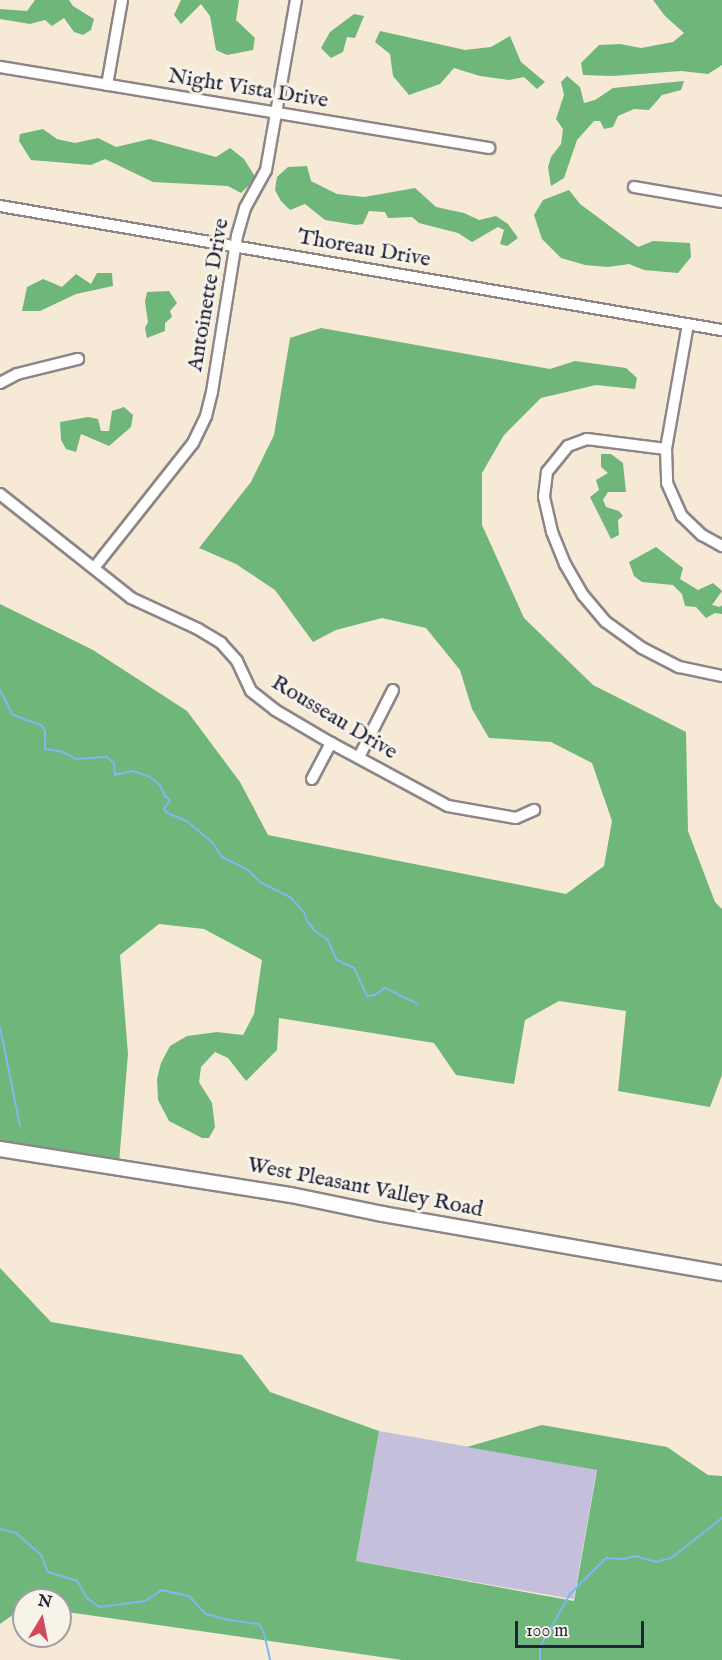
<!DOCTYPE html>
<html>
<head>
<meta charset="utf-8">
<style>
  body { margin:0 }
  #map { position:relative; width:722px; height:1660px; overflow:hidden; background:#f6e9d6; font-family:"IM FELL English",serif }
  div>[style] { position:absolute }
  .industrial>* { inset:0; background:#c4c0db; transform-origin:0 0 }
  .forest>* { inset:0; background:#6fb67b }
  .stream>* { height:2px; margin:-1px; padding:0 1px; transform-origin:1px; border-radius:1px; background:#7fb8f0 }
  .roads { filter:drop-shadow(2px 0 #8c8688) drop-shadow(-2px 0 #8c8688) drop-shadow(0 2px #8c8688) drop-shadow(0 -2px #8c8688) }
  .minor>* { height:10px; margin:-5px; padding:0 5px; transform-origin:5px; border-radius:5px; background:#fff }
  .major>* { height:14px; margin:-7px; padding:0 7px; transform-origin:7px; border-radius:7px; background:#fff }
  span { translate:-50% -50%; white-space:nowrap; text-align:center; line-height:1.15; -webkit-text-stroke:6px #f7f3e8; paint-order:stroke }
  .street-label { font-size:22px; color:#22223b }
  .north { position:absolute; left:12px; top:1588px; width:60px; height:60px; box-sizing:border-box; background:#f7f3e8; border:2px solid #a29fa3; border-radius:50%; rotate:10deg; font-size:16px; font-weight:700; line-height:24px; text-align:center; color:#22223b }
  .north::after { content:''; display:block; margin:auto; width:21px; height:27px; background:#d1495b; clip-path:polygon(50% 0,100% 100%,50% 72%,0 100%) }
  .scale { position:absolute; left:515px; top:1621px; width:129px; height:27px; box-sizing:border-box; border:3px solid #22223b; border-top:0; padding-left:8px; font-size:18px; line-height:21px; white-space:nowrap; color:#22223b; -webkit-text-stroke:4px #f7f3e8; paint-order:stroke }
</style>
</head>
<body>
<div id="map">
  <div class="industrial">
    <i style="left:379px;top:1431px;width:221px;height:132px;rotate:10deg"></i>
  </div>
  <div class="forest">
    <i style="clip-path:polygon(35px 0,69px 0,73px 6px,94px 19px,91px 30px,83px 35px,74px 32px,64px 18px,52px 26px,45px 20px,30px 24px,0 19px,0 9px,27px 11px)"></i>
    <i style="clip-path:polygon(181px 0,239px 0,236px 20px,255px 38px,253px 50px,227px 55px,216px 50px,210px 16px,201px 4px,181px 24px,174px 15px)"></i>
    <i style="clip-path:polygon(653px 0,722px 0,722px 65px,708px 74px,681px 71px,612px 76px,583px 75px,581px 63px,599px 45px,620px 44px,641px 48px,673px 42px,684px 33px,665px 16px)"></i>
    <i style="clip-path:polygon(354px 14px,364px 16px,355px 38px,347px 37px,343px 52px,331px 58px,321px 48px,330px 32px)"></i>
    <i style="clip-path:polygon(380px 31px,465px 50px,491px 47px,510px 36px,521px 62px,545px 82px,537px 89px,524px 77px,509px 80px,480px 76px,454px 68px,440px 84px,409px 95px,393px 76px,390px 54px,375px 42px)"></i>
    <i style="clip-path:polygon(567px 76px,580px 87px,584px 103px,595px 100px,613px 88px,684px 81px,681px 90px,662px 95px,649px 110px,634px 109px,618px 116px,613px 127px,604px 129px,600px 121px,594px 121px,577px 140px,564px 178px,551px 186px,548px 167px,551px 157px,561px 144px,563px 129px,556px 119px,564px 95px,561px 82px)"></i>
    <i style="clip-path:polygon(43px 129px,57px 139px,75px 143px,98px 138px,116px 147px,150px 139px,216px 157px,230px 148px,244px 159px,256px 178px,241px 193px,228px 186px,153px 182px,105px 159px,91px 165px,31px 160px,19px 141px,20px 134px)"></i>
    <i style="clip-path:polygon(307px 166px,311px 181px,337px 194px,364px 197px,415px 188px,436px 207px,464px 213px,479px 220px,496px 216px,508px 224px,518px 238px,507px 246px,500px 244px,504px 230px,498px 227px,472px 242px,458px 233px,419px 223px,412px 217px,388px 218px,385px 212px,369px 211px,363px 224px,356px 225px,325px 220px,305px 204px,290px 210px,281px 201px,275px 190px,277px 177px,288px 167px)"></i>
    <i style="clip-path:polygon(569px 190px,580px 204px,638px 247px,653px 241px,690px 243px,691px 257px,678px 273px,644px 270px,629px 264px,608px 267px,585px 265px,561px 258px,542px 239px,534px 215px,543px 200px)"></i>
    <i style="clip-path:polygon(97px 273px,112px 273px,113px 286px,76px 294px,40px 311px,22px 311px,27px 287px,43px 279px,62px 287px,76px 274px,91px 284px)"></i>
    <i style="clip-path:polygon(169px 291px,177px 303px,170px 311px,172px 317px,165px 323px,165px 331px,147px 338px,145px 328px,148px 322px,145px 302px,147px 292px)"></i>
    <i style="clip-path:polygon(321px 328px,550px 369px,575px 361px,626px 368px,637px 378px,635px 389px,596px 385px,541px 398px,504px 435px,482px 473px,482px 525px,524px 618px,593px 685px,686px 732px,688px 831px,715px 902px,722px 909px,722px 1075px,710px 1107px,618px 1091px,626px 1011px,559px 1001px,525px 1020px,514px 1084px,456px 1075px,434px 1043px,279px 1018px,277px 1050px,246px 1081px,228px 1058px,215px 1052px,201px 1067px,199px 1082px,212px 1103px,215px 1127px,209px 1138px,202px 1138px,169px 1121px,158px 1100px,157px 1079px,161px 1063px,170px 1046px,187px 1036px,217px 1032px,243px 1035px,254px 1014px,262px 960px,204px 929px,159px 924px,120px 955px,128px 1054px,119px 1163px,0 1141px,0 604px,93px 650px,187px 711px,240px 782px,268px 835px,566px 894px,604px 866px,612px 821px,592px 763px,551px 742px,489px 738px,472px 709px,460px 670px,426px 628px,382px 618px,336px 630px,313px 642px,275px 590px,236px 564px,199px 548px,251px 482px,274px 435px,290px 338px)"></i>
    <i style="clip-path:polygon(124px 407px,133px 415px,131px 427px,109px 446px,81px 434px,76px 452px,66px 449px,61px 440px,60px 422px,88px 417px,98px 419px,101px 431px,109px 431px,112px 411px)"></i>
    <i style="clip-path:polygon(601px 454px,611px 454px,623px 463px,626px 492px,608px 492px,603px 500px,606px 507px,619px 511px,623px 516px,618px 520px,619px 535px,611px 539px,590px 497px,599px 490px,596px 480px,608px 473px,601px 467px)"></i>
    <i style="clip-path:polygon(656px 547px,683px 568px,680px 579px,698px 590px,713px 583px,722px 591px,712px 605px,720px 607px,722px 605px,722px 614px,715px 613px,706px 618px,696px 607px,685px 606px,682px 594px,673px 585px,642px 582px,634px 576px,629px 562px)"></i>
    <i style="clip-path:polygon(0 1268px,51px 1322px,242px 1355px,270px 1392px,379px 1431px,356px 1561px,574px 1601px,597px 1470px,467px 1447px,542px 1425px,667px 1447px,708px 1475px,722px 1476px,722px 1660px,402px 1660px,60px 1611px,60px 1600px,24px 1600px,24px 1607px,0 1624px)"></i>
  </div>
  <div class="stream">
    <i style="left:0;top:690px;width:28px;rotate:63deg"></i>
    <i style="left:13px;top:715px;width:30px;rotate:20deg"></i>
    <i style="left:41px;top:725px;width:7px;rotate:56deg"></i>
    <i style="left:45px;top:731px;width:18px;rotate:90deg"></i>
    <i style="left:45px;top:749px;width:18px;rotate:9deg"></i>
    <i style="left:63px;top:752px;width:15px;rotate:28deg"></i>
    <i style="left:76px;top:759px;width:31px;rotate:-4deg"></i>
    <i style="left:107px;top:757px;width:9px;rotate:41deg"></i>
    <i style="left:114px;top:763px;width:12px;rotate:85deg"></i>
    <i style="left:115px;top:775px;width:18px;rotate:-13deg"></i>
    <i style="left:133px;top:771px;width:18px;rotate:19deg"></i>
    <i style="left:150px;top:777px;width:13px;rotate:39deg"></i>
    <i style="left:160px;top:785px;width:12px;rotate:66deg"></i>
    <i style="left:165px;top:796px;width:6px;rotate:39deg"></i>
    <i style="left:170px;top:800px;width:11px;rotate:124deg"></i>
    <i style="left:164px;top:809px;width:4px;rotate:56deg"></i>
    <i style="left:166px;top:812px;width:24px;rotate:24deg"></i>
    <i style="left:188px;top:822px;width:31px;rotate:40deg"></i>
    <i style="left:212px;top:842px;width:18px;rotate:56deg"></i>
    <i style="left:222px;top:857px;width:28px;rotate:26deg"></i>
    <i style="left:247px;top:869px;width:18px;rotate:45deg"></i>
    <i style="left:260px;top:882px;width:34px;rotate:27deg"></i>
    <i style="left:290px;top:897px;width:21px;rotate:47deg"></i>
    <i style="left:304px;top:912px;width:9px;rotate:72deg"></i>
    <i style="left:307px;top:921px;width:13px;rotate:51deg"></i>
    <i style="left:315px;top:931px;width:14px;rotate:34deg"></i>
    <i style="left:327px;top:939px;width:23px;rotate:65deg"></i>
    <i style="left:337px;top:960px;width:19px;rotate:25deg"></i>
    <i style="left:354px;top:968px;width:31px;rotate:65deg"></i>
    <i style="left:367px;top:996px;width:8px;rotate:-7deg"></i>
    <i style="left:375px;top:995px;width:12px;rotate:-35deg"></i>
    <i style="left:385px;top:988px;width:37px;rotate:26deg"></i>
    <i style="left:0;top:1027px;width:101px;rotate:78.6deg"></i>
    <i style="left:0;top:1529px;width:16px;rotate:14deg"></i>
    <i style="left:16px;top:1533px;width:33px;rotate:41deg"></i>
    <i style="left:41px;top:1555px;width:18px;rotate:68deg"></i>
    <i style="left:48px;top:1572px;width:30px;rotate:17deg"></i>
    <i style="left:77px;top:1581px;width:21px;rotate:59deg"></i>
    <i style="left:88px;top:1599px;width:14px;rotate:34deg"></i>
    <i style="left:100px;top:1607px;width:45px;rotate:-7.6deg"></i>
    <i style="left:145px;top:1601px;width:20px;rotate:-33deg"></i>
    <i style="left:162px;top:1590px;width:28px;rotate:13deg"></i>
    <i style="left:189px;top:1596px;width:25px;rotate:47deg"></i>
    <i style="left:206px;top:1614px;width:24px;rotate:15deg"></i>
    <i style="left:229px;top:1620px;width:30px;rotate:8deg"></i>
    <i style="left:259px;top:1624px;width:10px;rotate:61deg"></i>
    <i style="left:264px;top:1633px;width:28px;rotate:77deg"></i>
    <i style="left:540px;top:1660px;width:13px;rotate:-90deg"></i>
    <i style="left:540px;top:1647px;width:61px;rotate:-60.5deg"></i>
    <i style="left:570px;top:1594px;width:51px;rotate:-45deg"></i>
    <i style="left:606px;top:1558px;width:18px;rotate:3deg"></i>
    <i style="left:624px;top:1559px;width:11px;rotate:-15deg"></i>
    <i style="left:635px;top:1556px;width:22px;rotate:16deg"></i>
    <i style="left:656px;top:1562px;width:16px;rotate:-15deg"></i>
    <i style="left:671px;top:1558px;width:65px;rotate:-38.1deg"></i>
  </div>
  <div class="roads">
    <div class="minor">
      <i style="left:0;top:67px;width:496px;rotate:9.4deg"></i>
      <i style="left:107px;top:85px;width:86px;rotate:-80deg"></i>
      <i style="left:634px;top:187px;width:89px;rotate:9.7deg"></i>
      <i style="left:0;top:206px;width:733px;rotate:9.75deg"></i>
      <i style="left:688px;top:324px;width:127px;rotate:100deg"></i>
      <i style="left:666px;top:449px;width:34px;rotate:88deg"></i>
      <i style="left:667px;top:483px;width:36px;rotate:66deg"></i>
      <i style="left:682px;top:516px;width:28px;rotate:44deg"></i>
      <i style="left:702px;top:535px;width:23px;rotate:29deg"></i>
      <i style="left:0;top:383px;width:19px;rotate:-28deg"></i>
      <i style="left:17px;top:374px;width:63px;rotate:-13.8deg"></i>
      <i style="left:666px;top:449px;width:80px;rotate:-172.8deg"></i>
      <i style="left:587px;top:439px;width:20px;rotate:160deg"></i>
      <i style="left:568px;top:446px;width:33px;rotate:129deg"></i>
      <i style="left:547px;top:472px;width:25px;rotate:97deg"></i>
      <i style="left:544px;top:497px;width:36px;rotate:77deg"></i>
      <i style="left:552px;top:532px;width:35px;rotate:68deg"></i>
      <i style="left:565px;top:564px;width:36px;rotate:60deg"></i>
      <i style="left:583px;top:595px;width:35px;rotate:50deg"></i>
      <i style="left:606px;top:622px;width:44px;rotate:35.8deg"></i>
      <i style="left:642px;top:648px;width:42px;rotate:27.2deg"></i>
      <i style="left:679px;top:667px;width:44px;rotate:11.8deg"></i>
      <i style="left:0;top:494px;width:167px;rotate:38.4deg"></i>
      <i style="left:131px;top:598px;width:74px;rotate:24.8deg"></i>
      <i style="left:198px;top:629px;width:27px;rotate:31deg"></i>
      <i style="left:221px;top:643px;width:24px;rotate:48deg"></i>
      <i style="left:237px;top:661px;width:33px;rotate:65deg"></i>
      <i style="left:251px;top:691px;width:31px;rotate:38deg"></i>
      <i style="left:275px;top:710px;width:65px;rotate:30.5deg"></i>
      <i style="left:331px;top:743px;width:133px;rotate:28.3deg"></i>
      <i style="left:448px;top:806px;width:69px;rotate:10deg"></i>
      <i style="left:516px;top:818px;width:20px;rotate:-24deg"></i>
      <i style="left:94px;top:568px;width:159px;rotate:-51.6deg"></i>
      <i style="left:193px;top:443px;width:30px;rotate:-64deg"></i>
      <i style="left:206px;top:416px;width:25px;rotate:-76deg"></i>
      <i style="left:212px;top:392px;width:158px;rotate:-80.9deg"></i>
      <i style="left:237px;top:236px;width:29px;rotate:-74deg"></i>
      <i style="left:245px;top:208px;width:43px;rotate:-61.1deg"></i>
      <i style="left:266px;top:170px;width:173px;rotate:-80deg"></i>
      <i style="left:359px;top:757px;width:75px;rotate:-63.1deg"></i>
      <i style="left:312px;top:779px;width:41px;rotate:-62.2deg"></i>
    </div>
    <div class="major">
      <i style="left:0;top:1149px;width:295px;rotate:9deg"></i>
      <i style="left:291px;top:1195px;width:94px;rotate:11.7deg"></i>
      <i style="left:383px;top:1214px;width:344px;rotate:9.9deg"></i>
    </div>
  </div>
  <div class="street-label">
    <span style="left:248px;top:89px;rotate:9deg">Night Vista Drive</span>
    <span style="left:364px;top:249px;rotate:10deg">Thoreau Drive</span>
    <span style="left:209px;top:295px;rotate:-80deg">Antoinette Drive</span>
    <span style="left:334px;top:718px;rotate:31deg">Rousseau Drive</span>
    <span style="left:365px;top:1188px;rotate:11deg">West Pleasant Valley Road</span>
  </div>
  <div class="north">N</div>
  <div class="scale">100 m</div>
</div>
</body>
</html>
